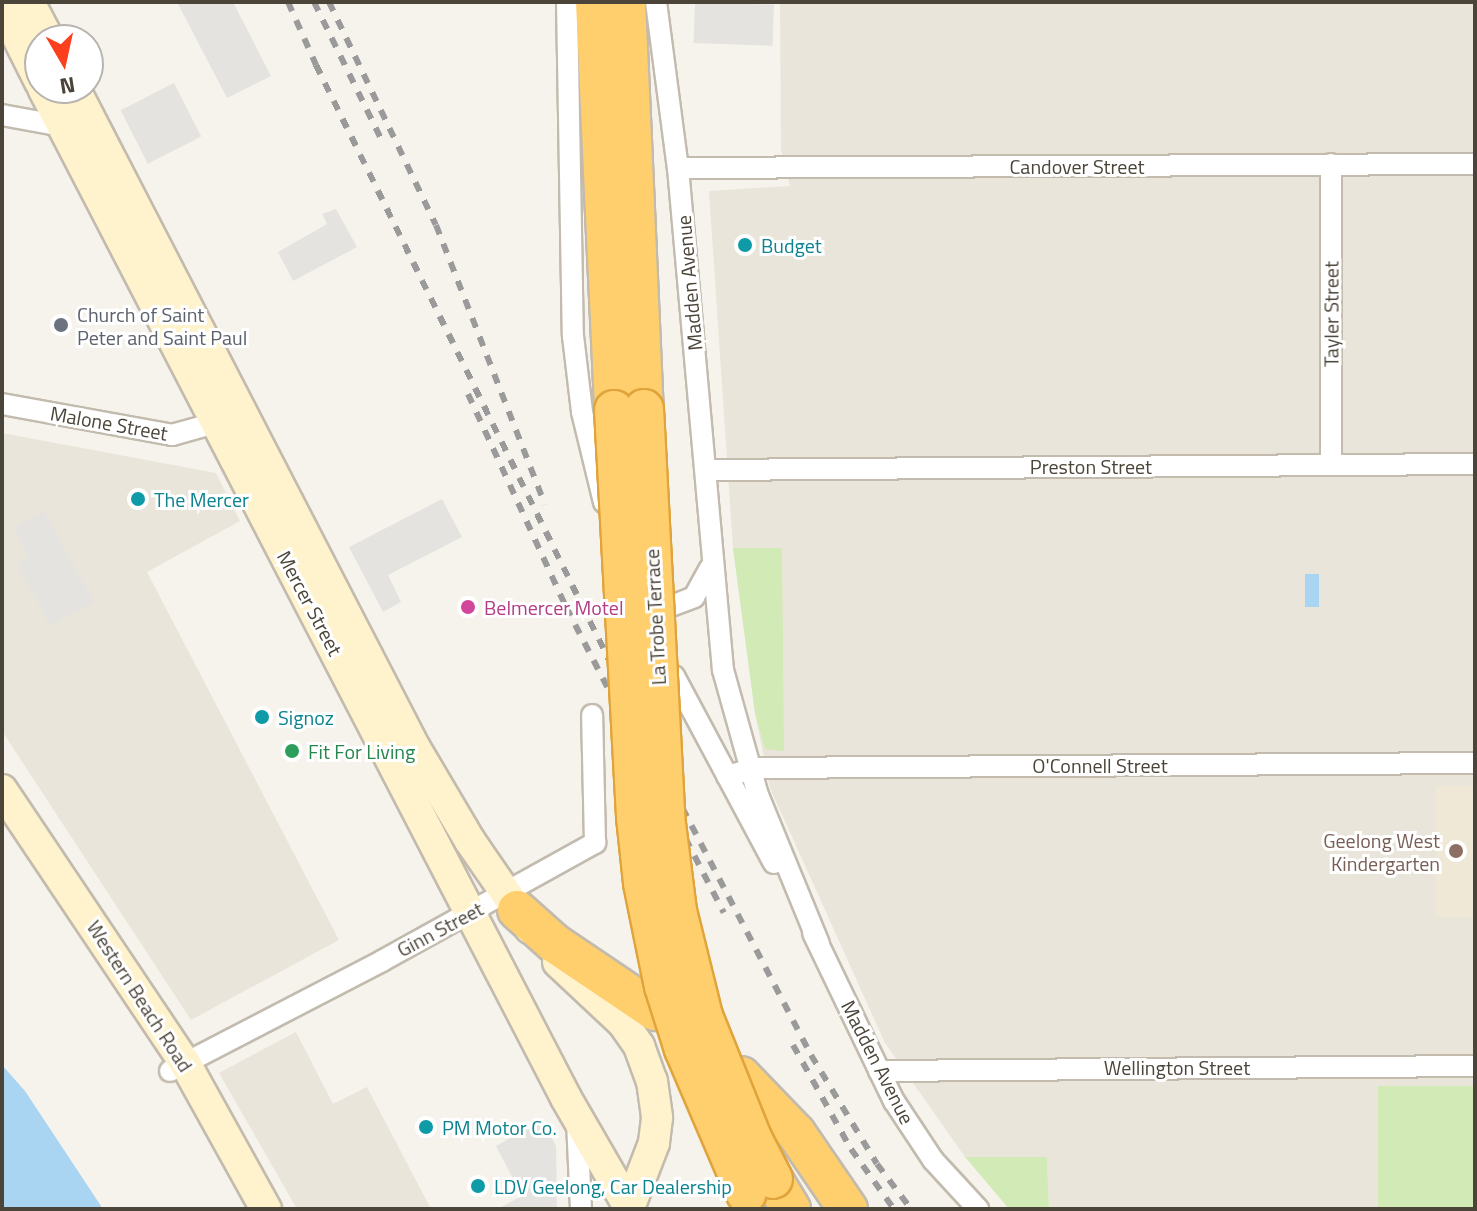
<!DOCTYPE html>
<html>
<head>
<meta charset="utf-8">
<style>
  body { margin:0 }
  #map { position:relative; width:1477px; height:1211px; overflow:hidden; background:#f6f3ec; font-family:"Titillium Web",sans-serif }
  div>[style] { position:absolute }
  .residential>* { inset:0; background:#eae5da }
  .education>* { inset:0; background:#efe8d6; transform-origin:0 0 }
  .green>* { inset:0; background:#d2eab5; transform-origin:0 0 }
  .parking>* { inset:0; background:#e5e3e0; transform-origin:0 0 }
  .water>* { inset:0; background:#a9d4f2; transform-origin:0 0 }
  .roads { filter:drop-shadow(2px 0 #c2bbae) drop-shadow(-2px 0 #c2bbae) drop-shadow(0 2px #c2bbae) drop-shadow(0 -2px #c2bbae) }
  .street>* { height:20px; margin:-10px; padding:0 10px; transform-origin:10px; border-radius:10px; background:#fff }
  .secondary>* { height:30px; margin:-15px; padding:0 15px; transform-origin:15px; border-radius:15px; background:#fff3cd }
  .highway>* { height:38px; margin:-19px; padding:0 19px; transform-origin:19px; border-radius:19px; background:#ffcf6e }
  .rail>* { height:6px; margin-top:-3px; transform-origin:0; background:repeating-linear-gradient(90deg,#9a9a9a 0 10px,transparent 0 20px) }
  .bridges { filter:drop-shadow(2px 0 #e0a43c) drop-shadow(-2px 0 #e0a43c) drop-shadow(0 2px #e0a43c) drop-shadow(0 -2px #e0a43c) }
  .highway-bridge>* { height:38px; margin:-19px; padding:0 19px; transform-origin:19px; border-radius:19px; background:#ffcf6e }
  .dots>* { width:22px; height:22px; translate:-50% -50%; box-sizing:border-box; border:4px solid #fff; border-radius:50% }
  span { translate:-50% -50%; white-space:nowrap; text-align:center; line-height:1.15; -webkit-text-stroke:6px #fff; paint-order:stroke }
  .street-label { font-size:20px; color:#4b4439 }
  .culture-label { font-size:20px; color:#0d838f }
  .left { translate:0 -50%; text-align:left }
  .worship-label { font-size:20px; color:#5b616d }
  .hotel-label { font-size:20px; color:#b23c85 }
  .leisure-label { font-size:20px; color:#27864d }
  .education-label { font-size:20px; color:#785e54 }
  .right { translate:-100% -50%; text-align:right }
  .frame { position:absolute; inset:0; border:4px solid #4b4439; pointer-events:none }
  .north { position:absolute; left:24px; top:24px; width:80px; height:80px; box-sizing:border-box; background:#fff; border:2px solid #b7b4b0; border-radius:50%; rotate:171deg; font-size:22px; font-weight:700; line-height:32px; text-align:center; color:#4b4439 }
  .north::after { content:''; display:block; margin:auto; width:28px; height:36px; background:#fc3f1d; clip-path:polygon(50% 0,100% 100%,50% 72%,0 100%) }
</style>
</head>
<body>
<div id="map">
  <div class="residential">
    <i style="clip-path:polygon(780px 2px,1475px 2px,1475px 1209px,1049px 1209px,1047px 1157px,965px 1157px,885px 1043px,770px 788px,755px 713px,733px 548px,709px 191px,790px 186px,781px 149px)"></i>
    <i style="clip-path:polygon(2px 433px,216px 473px,240px 521px,147px 572px,339px 940px,191px 1020px,2px 731px)"></i>
    <i style="clip-path:polygon(296px 1032px,333px 1104px,367px 1087px,431px 1209px,297px 1209px,219px 1073px)"></i>
  </div>
  <div class="education">
    <i style="left:1436px;top:786px;width:39px;height:131px"></i>
  </div>
  <div class="green">
    <i style="clip-path:polygon(733px 548px,782px 548px,784px 751px,765px 749px,755px 713px)"></i>
    <i style="left:1475px;top:1086px;width:123px;height:97px;rotate:90deg"></i>
    <i style="clip-path:polygon(965px 1157px,1047px 1157px,1049px 1209px,1009px 1209px)"></i>
  </div>
  <div class="parking">
    <i style="clip-path:polygon(177px 2px,233px 2px,271px 76px,227px 98px)"></i>
    <i style="left:695px;top:2px;width:79px;height:41px;rotate:2deg"></i>
    <i style="left:174px;top:83px;width:60px;height:60px;rotate:63deg"></i>
    <i style="clip-path:polygon(336px 209px,357px 247px,293px 281px,278px 252px,327px 224px,322px 214px)"></i>
    <i style="clip-path:polygon(442px 499px,462px 537px,388px 575px,401px 602px,383px 612px,349px 547px)"></i>
    <i style="clip-path:polygon(44px 511px,94px 602px,50px 626px,17px 564px,29px 557px,13px 527px)"></i>
    <i style="clip-path:polygon(542px 1120px,556px 1146px,557px 1209px,497px 1209px,522px 1196px,496px 1146px)"></i>
  </div>
  <div class="water">
    <i style="left:1305px;top:574px;width:14px;height:33px"></i>
    <i style="clip-path:polygon(2px 1065px,25px 1091px,103px 1209px,2px 1209px)"></i>
  </div>
  <div class="roads">
    <div class="street">
      <i style="left:567px;top:2px;width:334px;rotate:89deg"></i>
      <i style="left:573px;top:336px;width:77px;rotate:83.2deg"></i>
      <i style="left:582px;top:412px;width:93px;rotate:76.3deg"></i>
      <i style="left:656px;top:2px;width:167px;rotate:82.5deg"></i>
      <i style="left:678px;top:168px;width:504px;rotate:84.88deg"></i>
      <i style="left:723px;top:670px;width:130px;rotate:74.4deg"></i>
      <i style="left:758px;top:795px;width:161px;rotate:67.7deg"></i>
      <i style="left:2px;top:115px;width:61px;rotate:10.4deg"></i>
      <i style="left:1331px;top:164px;width:300px;rotate:90deg"></i>
      <i style="left:678px;top:168px;width:797px;rotate:-0.29deg"></i>
      <i style="left:2px;top:404px;width:173px;rotate:10.3deg"></i>
      <i style="left:172px;top:435px;width:45px;rotate:-15.6deg"></i>
      <i style="left:706px;top:470px;width:769px;rotate:-0.45deg"></i>
      <i style="left:671px;top:606px;width:25px;rotate:-21deg"></i>
      <i style="left:694px;top:597px;width:33px;rotate:-61deg"></i>
      <i style="left:674px;top:676px;width:212px;rotate:61.9deg"></i>
      <i style="left:727px;top:776px;width:30px;rotate:-15deg"></i>
      <i style="left:756px;top:768px;width:719px;rotate:-0.4deg"></i>
      <i style="left:813px;top:933px;width:187px;rotate:64.3deg"></i>
      <i style="left:894px;top:1101px;width:71px;rotate:56.5deg"></i>
      <i style="left:933px;top:1160px;width:67px;rotate:47.4deg"></i>
      <i style="left:170px;top:1071px;width:239px;rotate:-27.4deg"></i>
      <i style="left:382px;top:961px;width:244px;rotate:-29deg"></i>
      <i style="left:595px;top:843px;width:128px;rotate:-91.3deg"></i>
      <i style="left:879px;top:1071px;width:596px;rotate:-0.48deg"></i>
      <i style="left:577px;top:1121px;width:88px;rotate:87.4deg"></i>
    </div>
    <div class="secondary">
      <i style="left:29px;top:2px;width:43px;rotate:62.2deg"></i>
      <i style="left:2px;top:6px;width:85px;rotate:63.4deg"></i>
      <i style="left:43px;top:88px;width:1137px;rotate:62.62deg"></i>
      <i style="left:566px;top:1098px;width:128px;rotate:60deg"></i>
      <i style="left:74px;top:88px;width:743px;rotate:62.68deg"></i>
      <i style="left:415px;top:748px;width:108px;rotate:59.4deg"></i>
      <i style="left:470px;top:841px;width:106px;rotate:55.4deg"></i>
      <i style="left:2px;top:790px;width:329px;rotate:56.2deg"></i>
      <i style="left:185px;top:1063px;width:167px;rotate:61deg"></i>
      <i style="left:558px;top:962px;width:89px;rotate:43.2deg"></i>
      <i style="left:623px;top:1023px;width:28px;rotate:55deg"></i>
      <i style="left:639px;top:1046px;width:37px;rotate:70deg"></i>
      <i style="left:652px;top:1081px;width:37px;rotate:82deg"></i>
      <i style="left:657px;top:1118px;width:25px;rotate:97deg"></i>
      <i style="left:654px;top:1143px;width:70px;rotate:111deg"></i>
    </div>
    <div class="highway">
      <i style="left:595px;top:2px;width:408px;rotate:87.3deg"></i>
      <i style="left:626px;top:2px;width:407px;rotate:87.5deg"></i>
      <i style="left:517px;top:910px;width:50px;rotate:41.7deg"></i>
      <i style="left:554px;top:943px;width:122px;rotate:34deg"></i>
      <i style="left:741px;top:1076px;width:79px;rotate:46deg"></i>
      <i style="left:796px;top:1133px;width:92px;rotate:55.6deg"></i>
      <i style="left:773px;top:1179px;width:35px;rotate:59deg"></i>
    </div>
  </div>
  <div class="rail">
    <i style="left:288px;top:2px;width:69px;rotate:66deg"></i>
    <i style="left:316px;top:65px;width:808px;rotate:63.78deg"></i>
    <i style="left:673px;top:790px;width:299px;rotate:62.5deg"></i>
    <i style="left:811px;top:1055px;width:127px;rotate:58.8deg"></i>
    <i style="left:877px;top:1164px;width:56px;rotate:52.9deg"></i>
    <i style="left:314px;top:2px;width:153px;rotate:63.9deg"></i>
    <i style="left:329px;top:2px;width:247px;rotate:64.4deg"></i>
    <i style="left:436px;top:225px;width:300px;rotate:68.7deg"></i>
    <i style="left:468px;top:394px;width:234px;rotate:65.3deg"></i>
    <i style="left:566px;top:607px;width:344px;rotate:62.7deg"></i>
    <i style="left:793px;top:1045px;width:119px;rotate:60.9deg"></i>
    <i style="left:851px;top:1149px;width:74px;rotate:54.4deg"></i>
  </div>
  <div class="bridges">
    <div class="highway-bridge">
      <i style="left:644px;top:409px;width:408px;rotate:87deg"></i>
      <i style="left:665px;top:816px;width:96px;rotate:82.8deg"></i>
      <i style="left:677px;top:911px;width:108px;rotate:76.1deg"></i>
      <i style="left:703px;top:1016px;width:131px;rotate:68.1deg"></i>
      <i style="left:752px;top:1138px;width:46px;rotate:62.9deg"></i>
      <i style="left:614px;top:410px;width:408px;rotate:86.9deg"></i>
      <i style="left:636px;top:817px;width:66px;rotate:83.9deg"></i>
      <i style="left:643px;top:883px;width:105px;rotate:78.5deg"></i>
      <i style="left:664px;top:986px;width:66px;rotate:72.4deg"></i>
      <i style="left:684px;top:1049px;width:158px;rotate:66.8deg"></i>
    </div>
  </div>
  <div class="dots">
    <i style="left:745px;top:245px;background:#0f9aa8"></i>
    <i style="left:61px;top:325px;background:#6b7280"></i>
    <i style="left:138px;top:499px;background:#0f9aa8"></i>
    <i style="left:468px;top:607px;background:#d1479c"></i>
    <i style="left:262px;top:717px;background:#0f9aa8"></i>
    <i style="left:292px;top:751px;background:#2e9e5b"></i>
    <i style="left:1456px;top:851px;background:#8d6e63"></i>
    <i style="left:426px;top:1127px;background:#0f9aa8"></i>
    <i style="left:478px;top:1186px;background:#0f9aa8"></i>
  </div>
  <div class="street-label">
    <span style="left:1077px;top:166px">Candover Street</span>
    <span style="left:689px;top:283px;rotate:-95deg">Madden Avenue</span>
    <span style="left:1331px;top:314px;rotate:-90deg">Tayler Street</span>
    <span style="left:109px;top:423px;rotate:10deg">Malone Street</span>
    <span style="left:1091px;top:466px">Preston Street</span>
    <span style="left:310px;top:603px;rotate:62deg">Mercer Street</span>
    <span style="left:655px;top:617px;rotate:-93deg">La Trobe Terrace</span>
    <span style="left:1100px;top:765px">O'Connell Street</span>
    <span style="left:440px;top:929px;rotate:-28deg">Ginn Street</span>
    <span style="left:140px;top:996px;rotate:57deg">Western Beach Road</span>
    <span style="left:878px;top:1062px;rotate:63deg">Madden Avenue</span>
    <span style="left:1177px;top:1067px">Wellington Street</span>
  </div>
  <div class="culture-label">
    <span class="left" style="left:761px;top:245px">Budget</span>
    <span class="left" style="left:154px;top:499px">The Mercer</span>
    <span class="left" style="left:278px;top:717px">Signoz</span>
    <span class="left" style="left:442px;top:1127px">PM Motor Co.</span>
    <span class="left" style="left:494px;top:1186px">LDV Geelong, Car Dealership</span>
  </div>
  <div class="worship-label">
    <span class="left" style="left:77px;top:326px">Church of Saint<br>Peter and Saint Paul</span>
  </div>
  <div class="hotel-label">
    <span class="left" style="left:484px;top:607px">Belmercer Motel</span>
  </div>
  <div class="leisure-label">
    <span class="left" style="left:308px;top:751px">Fit For Living</span>
  </div>
  <div class="education-label">
    <span class="right" style="left:1440px;top:852px">Geelong West<br>Kindergarten</span>
  </div>
  <div class="frame"></div>
  <div class="north">N</div>
</div>
</body>
</html>
